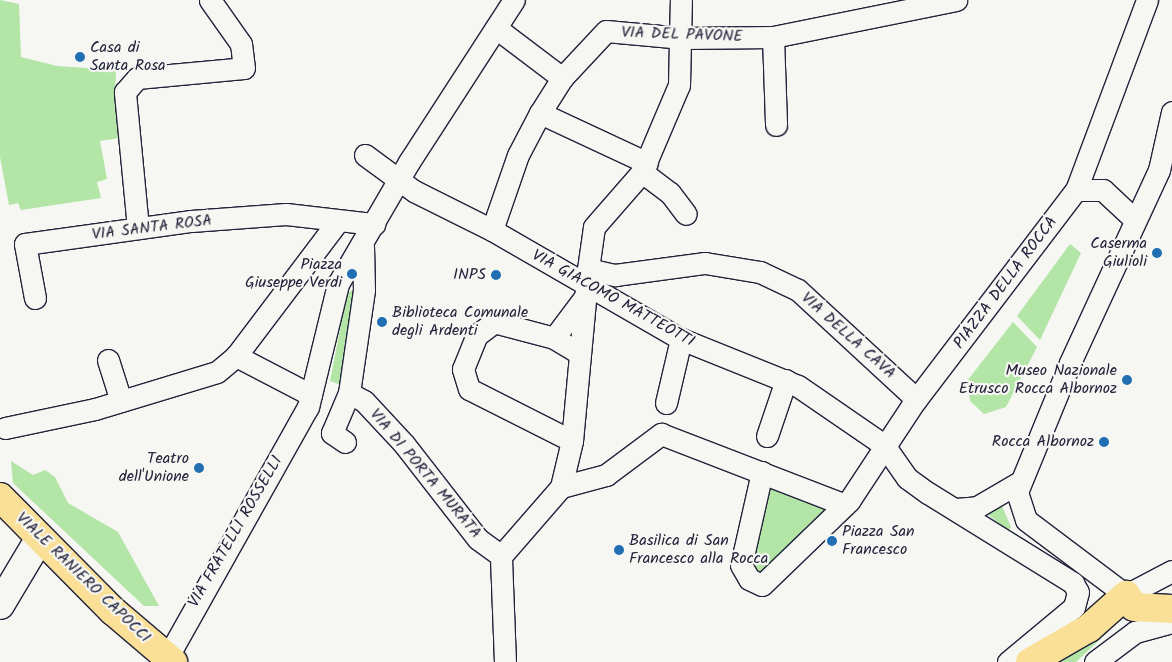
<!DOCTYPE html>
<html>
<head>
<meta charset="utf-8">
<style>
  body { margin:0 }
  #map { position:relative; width:1172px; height:662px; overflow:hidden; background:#f6f6f2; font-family:Kalam,sans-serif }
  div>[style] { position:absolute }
  .green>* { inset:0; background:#b2e5a6 }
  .roads { filter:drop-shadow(1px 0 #22223b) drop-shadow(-1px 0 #22223b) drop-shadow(0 1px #22223b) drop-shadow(0 -1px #22223b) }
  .minor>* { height:21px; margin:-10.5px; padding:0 10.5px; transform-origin:10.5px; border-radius:10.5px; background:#f6f6f2 }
  .secondary>* { height:28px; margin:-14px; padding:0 14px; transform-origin:14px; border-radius:14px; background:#f6f6f2 }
  .primary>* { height:28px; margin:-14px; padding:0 14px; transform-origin:14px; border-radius:14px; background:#fadf96 }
  .dots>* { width:14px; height:14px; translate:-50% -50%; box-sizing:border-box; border:2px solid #f6f6f2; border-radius:50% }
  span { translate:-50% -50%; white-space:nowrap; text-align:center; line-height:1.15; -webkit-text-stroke:4.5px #f6f6f2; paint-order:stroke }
  .street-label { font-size:16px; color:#22223b }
  .poi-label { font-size:16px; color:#22223b }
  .left { translate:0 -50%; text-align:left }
  .right { translate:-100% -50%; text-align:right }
</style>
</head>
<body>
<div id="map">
  <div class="green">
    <i style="clip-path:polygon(0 0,19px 4px,21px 57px,57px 66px,116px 70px,115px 93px,126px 137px,100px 141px,107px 179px,97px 182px,101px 198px,21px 210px,18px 203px,9px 205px,0 157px)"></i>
    <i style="clip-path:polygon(1070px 244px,1081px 253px,1040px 340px,1017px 316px)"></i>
    <i style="clip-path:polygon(355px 288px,344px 386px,330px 381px,347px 294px)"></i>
    <i style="clip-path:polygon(1013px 322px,1037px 347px,1006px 407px,984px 414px,970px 401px,967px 381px)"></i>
    <i style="clip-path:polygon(11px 461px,33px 475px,45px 470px,55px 477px,68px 503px,118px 532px,159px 606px,144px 606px,13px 483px)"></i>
    <i style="clip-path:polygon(766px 484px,830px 509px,760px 574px,750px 570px)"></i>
    <i style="clip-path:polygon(1001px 504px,1011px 527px,1008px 531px,985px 512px)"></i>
    <i style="clip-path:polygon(1106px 628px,1108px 632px,1076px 662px,1050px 662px)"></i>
  </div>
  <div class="roads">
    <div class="minor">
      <i style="left:496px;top:28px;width:83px;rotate:37.1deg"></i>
      <i style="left:773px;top:37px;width:88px;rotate:88deg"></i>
      <i style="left:1172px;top:112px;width:59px;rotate:102.6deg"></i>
      <i style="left:1159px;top:170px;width:213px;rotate:114.8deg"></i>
      <i style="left:1070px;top:363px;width:139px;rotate:112.3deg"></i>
      <i style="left:1017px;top:492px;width:29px;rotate:72deg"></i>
      <i style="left:1026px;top:520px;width:125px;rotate:36.9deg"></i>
      <i style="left:1126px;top:595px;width:52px;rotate:-27.6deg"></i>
      <i style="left:540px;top:113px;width:118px;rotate:25deg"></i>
      <i style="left:365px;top:155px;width:61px;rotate:36.3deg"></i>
      <i style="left:414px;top:191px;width:87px;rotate:26.6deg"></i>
      <i style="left:492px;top:230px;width:218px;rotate:30deg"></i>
      <i style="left:681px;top:339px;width:126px;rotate:21.9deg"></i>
      <i style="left:798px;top:386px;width:104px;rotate:34.5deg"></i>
      <i style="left:884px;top:445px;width:40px;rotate:55.1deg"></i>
      <i style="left:907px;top:478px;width:26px;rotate:36deg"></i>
      <i style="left:928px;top:493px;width:171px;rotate:31.8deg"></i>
      <i style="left:1073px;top:583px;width:10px;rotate:61deg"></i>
      <i style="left:1078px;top:592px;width:16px;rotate:105deg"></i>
      <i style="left:1074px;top:607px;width:86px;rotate:140.2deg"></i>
      <i style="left:642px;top:172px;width:35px;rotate:37deg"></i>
      <i style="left:670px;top:193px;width:26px;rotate:53deg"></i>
      <i style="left:1076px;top:190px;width:27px"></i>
      <i style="left:1103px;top:190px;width:42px;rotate:43.1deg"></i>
      <i style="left:138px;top:228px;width:137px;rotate:-95.5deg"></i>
      <i style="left:125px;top:92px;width:18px;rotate:-49deg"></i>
      <i style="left:137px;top:78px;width:107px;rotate:-5.3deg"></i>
      <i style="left:244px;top:68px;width:24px;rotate:-97deg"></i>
      <i style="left:241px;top:44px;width:54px;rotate:-125.2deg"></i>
      <i style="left:492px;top:230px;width:79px;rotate:-70.9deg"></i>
      <i style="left:518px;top:155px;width:47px;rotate:-62.4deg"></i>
      <i style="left:540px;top:113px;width:41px;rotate:-57.8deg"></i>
      <i style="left:562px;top:78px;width:64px;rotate:-46.9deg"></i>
      <i style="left:606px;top:31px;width:77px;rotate:5.2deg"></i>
      <i style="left:683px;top:38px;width:90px;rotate:-0.6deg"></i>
      <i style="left:773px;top:37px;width:187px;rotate:-11.4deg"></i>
      <i style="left:588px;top:269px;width:42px;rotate:-81.9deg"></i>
      <i style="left:594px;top:227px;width:73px;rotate:-48.9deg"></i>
      <i style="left:642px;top:172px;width:95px;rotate:-67deg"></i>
      <i style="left:679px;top:85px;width:85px;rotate:-88.7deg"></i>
      <i style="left:35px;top:298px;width:55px;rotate:-100.5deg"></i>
      <i style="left:25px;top:244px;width:168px;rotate:-7.9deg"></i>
      <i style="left:191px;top:221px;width:95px;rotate:-4.2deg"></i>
      <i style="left:286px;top:214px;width:89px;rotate:6.5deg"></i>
      <i style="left:554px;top:338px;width:50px;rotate:-53.1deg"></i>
      <i style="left:108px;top:360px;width:43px;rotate:72.4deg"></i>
      <i style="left:349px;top:393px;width:17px;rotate:28deg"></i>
      <i style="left:364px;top:401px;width:59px;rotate:47.1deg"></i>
      <i style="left:404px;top:444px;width:120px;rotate:52.1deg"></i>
      <i style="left:478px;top:539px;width:29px;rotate:36deg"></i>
      <i style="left:311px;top:395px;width:85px;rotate:-152.5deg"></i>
      <i style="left:236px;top:356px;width:169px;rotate:-52.9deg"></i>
      <i style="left:666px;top:403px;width:66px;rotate:-76.8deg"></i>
      <i style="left:5px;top:428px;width:92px;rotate:-11.9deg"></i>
      <i style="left:95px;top:409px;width:127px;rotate:-16.9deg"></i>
      <i style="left:217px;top:372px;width:25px;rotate:-40deg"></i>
      <i style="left:767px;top:436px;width:59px;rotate:-71.3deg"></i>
      <i style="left:572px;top:441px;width:115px;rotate:-153.2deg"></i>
      <i style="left:469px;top:389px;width:21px;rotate:-107deg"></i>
      <i style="left:463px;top:369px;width:37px;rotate:-68deg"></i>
      <i style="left:477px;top:335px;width:21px;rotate:-37deg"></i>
      <i style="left:494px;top:322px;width:62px;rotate:14.9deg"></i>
      <i style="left:554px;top:338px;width:29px;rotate:31deg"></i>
      <i style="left:345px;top:442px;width:16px;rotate:-145deg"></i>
      <i style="left:332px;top:433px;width:43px;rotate:-67deg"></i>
      <i style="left:349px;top:393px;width:104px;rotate:-81.7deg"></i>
      <i style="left:364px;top:290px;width:44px;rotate:-91.3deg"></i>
      <i style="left:762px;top:472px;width:95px;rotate:102.7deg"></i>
      <i style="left:741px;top:565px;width:16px;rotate:60deg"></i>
      <i style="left:749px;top:579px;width:14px;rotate:25deg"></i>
      <i style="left:762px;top:585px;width:121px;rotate:-44deg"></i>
      <i style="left:849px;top:501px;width:120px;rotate:-56.6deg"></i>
      <i style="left:915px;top:401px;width:265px;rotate:-52.7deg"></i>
      <i style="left:1076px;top:190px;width:203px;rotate:-69.5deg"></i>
      <i style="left:561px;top:487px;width:47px;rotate:-14.9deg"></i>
      <i style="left:606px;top:475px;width:69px;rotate:-36.7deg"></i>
      <i style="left:661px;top:434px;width:197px;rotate:21.1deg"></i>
      <i style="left:956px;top:509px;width:21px;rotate:-5deg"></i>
      <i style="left:977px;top:507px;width:48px;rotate:-30.3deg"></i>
      <i style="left:167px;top:658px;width:288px;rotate:-60.7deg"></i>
      <i style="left:308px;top:407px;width:127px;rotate:-76.3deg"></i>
      <i style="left:338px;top:284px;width:141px;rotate:-59.8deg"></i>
      <i style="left:409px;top:162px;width:193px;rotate:-57.1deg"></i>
      <i style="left:505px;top:662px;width:106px;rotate:-92.2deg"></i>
      <i style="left:501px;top:556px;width:91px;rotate:-49deg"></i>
      <i style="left:561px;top:487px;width:47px;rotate:-76.6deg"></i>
      <i style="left:572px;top:441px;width:173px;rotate:-84.7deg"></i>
      <i style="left:588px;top:269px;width:28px;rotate:13deg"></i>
      <i style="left:615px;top:275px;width:91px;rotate:-7.6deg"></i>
      <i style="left:705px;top:263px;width:56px;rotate:9.3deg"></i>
      <i style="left:760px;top:272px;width:42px;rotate:25.3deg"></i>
      <i style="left:798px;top:290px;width:161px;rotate:42.7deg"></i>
      <i style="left:1095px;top:662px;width:50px;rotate:-36.9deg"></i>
      <i style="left:1135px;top:632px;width:38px;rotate:-15deg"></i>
    </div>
    <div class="secondary">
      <i style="left:0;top:605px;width:78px;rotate:-59.2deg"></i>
    </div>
    <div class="primary">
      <i style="left:0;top:497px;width:161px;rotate:45.3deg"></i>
      <i style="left:113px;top:611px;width:79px;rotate:40.4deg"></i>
      <i style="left:1030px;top:662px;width:68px;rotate:-30deg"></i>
      <i style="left:1089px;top:628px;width:50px;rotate:-41.7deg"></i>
      <i style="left:1126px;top:595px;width:14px;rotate:56deg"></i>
      <i style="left:1134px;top:607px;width:38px;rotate:3deg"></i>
    </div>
  </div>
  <div class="dots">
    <i style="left:80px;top:57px;background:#1f6fb2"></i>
    <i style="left:1157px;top:253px;background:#1f6fb2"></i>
    <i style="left:352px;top:274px;background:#1f6fb2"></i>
    <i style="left:496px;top:275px;background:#1f6fb2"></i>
    <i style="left:382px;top:322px;background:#1f6fb2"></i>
    <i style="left:1127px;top:380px;background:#1f6fb2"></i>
    <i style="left:1104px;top:442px;background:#1f6fb2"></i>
    <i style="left:199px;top:468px;background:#1f6fb2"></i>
    <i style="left:832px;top:541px;background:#1f6fb2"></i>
    <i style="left:619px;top:550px;background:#1f6fb2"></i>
  </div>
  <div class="street-label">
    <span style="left:682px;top:35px;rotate:2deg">VIA DEL PAVONE</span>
    <span style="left:152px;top:228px;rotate:-7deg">VIA SANTA ROSA</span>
    <span style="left:1006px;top:283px;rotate:-53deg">PIAZZA DELLA ROCCA</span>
    <span style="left:613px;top:299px;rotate:29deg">VIA GIACOMO MATTEOTTI</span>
    <span style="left:848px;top:336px;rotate:42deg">VIA DELLA CAVA</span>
    <span style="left:425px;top:474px;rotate:50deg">VIA DI PORTA MURATA</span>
    <span style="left:236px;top:532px;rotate:-60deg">VIA FRATELLI ROSSELLI</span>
    <span style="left:83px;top:578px;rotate:44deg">VIALE RANIERO CAPOCCI</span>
  </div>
  <div class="poi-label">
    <span class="left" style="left:90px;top:57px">Casa di<br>Santa Rosa</span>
    <span class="right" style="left:1147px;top:253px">Caserma<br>Giulioli</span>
    <span class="right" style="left:342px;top:274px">Piazza<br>Giuseppe Verdi</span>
    <span class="right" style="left:486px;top:275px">INPS</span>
    <span class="left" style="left:392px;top:322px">Biblioteca Comunale<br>degli Ardenti</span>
    <span class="right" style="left:1117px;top:380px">Museo Nazionale<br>Etrusco Rocca Albornoz</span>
    <span class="right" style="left:1094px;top:442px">Rocca Albornoz</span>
    <span class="right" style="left:189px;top:468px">Teatro<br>dell'Unione</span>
    <span class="left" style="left:842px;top:541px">Piazza San<br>Francesco</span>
    <span class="left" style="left:629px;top:550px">Basilica di San<br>Francesco alla Rocca</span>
  </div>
</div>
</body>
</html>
